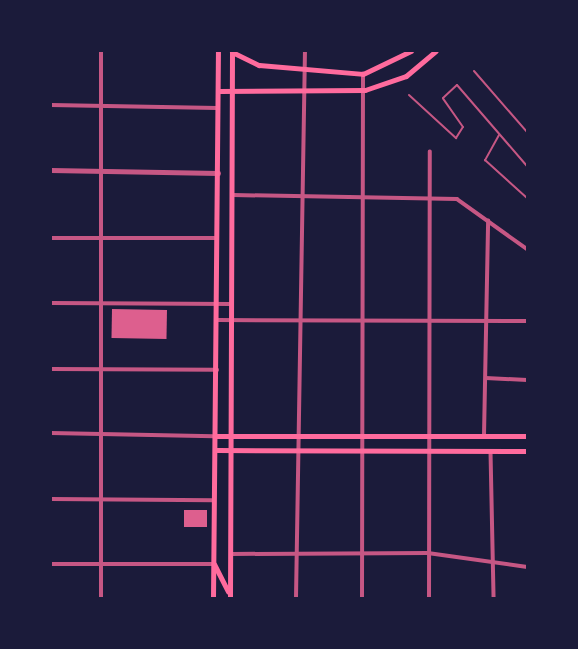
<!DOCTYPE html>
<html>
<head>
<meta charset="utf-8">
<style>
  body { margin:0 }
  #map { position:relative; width:578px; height:649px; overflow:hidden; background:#1b1b3a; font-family:"Fira Sans",sans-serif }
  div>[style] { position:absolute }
  .building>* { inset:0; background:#dd5f8e; transform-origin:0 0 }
  .service>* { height:2px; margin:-1px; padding:0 1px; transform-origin:1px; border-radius:1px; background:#c65784 }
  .minor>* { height:3.5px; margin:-1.75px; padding:0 1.75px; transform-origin:1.75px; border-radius:1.75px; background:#c65784 }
  .tertiary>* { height:4.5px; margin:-2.25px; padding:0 2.25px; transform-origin:2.25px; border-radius:2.25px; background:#c65784 }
  .primary>* { height:5px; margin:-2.5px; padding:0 2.5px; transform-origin:2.5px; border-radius:2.5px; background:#ff6b9d }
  span { translate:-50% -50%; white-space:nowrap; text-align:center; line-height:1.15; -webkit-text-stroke:7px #1b1b3a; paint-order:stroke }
  .frame { position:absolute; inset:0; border:52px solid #1b1b3a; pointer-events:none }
</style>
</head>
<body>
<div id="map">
  <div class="building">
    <i style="left:112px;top:309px;width:55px;height:29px;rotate:1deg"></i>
    <i style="left:184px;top:510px;width:23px;height:17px"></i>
  </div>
  <div class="service">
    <i style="left:474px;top:71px;width:81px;rotate:49deg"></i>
    <i style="left:409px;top:95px;width:64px;rotate:42.5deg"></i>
    <i style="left:456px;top:138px;width:13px;rotate:-58deg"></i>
    <i style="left:463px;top:127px;width:35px;rotate:-125deg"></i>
    <i style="left:443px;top:98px;width:19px;rotate:-43deg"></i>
    <i style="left:457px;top:85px;width:107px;rotate:49.2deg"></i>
    <i style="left:499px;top:135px;width:29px;rotate:119deg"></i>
    <i style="left:485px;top:160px;width:57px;rotate:42.1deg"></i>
  </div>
  <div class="minor">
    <i style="left:51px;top:105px;width:166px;rotate:1deg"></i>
    <i style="left:233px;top:195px;width:224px;rotate:1deg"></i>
    <i style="left:457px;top:199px;width:86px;rotate:35.5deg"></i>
    <i style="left:51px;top:238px;width:165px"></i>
    <i style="left:51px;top:303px;width:180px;rotate:0.3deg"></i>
    <i style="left:218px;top:320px;width:309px;rotate:0.2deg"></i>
    <i style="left:51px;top:369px;width:166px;rotate:0.3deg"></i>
    <i style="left:486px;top:378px;width:41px;rotate:2.8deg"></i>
    <i style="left:51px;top:433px;width:163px;rotate:1.1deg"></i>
    <i style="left:484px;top:436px;width:215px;rotate:-88.9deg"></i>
    <i style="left:491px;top:452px;width:146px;rotate:88.8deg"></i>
    <i style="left:51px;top:499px;width:162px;rotate:0.4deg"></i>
    <i style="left:232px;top:554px;width:196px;rotate:-0.3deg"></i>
    <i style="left:428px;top:553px;width:100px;rotate:8deg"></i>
    <i style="left:51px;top:564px;width:163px"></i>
    <i style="left:101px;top:598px;width:547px;rotate:-90deg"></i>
    <i style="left:296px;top:598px;width:547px;rotate:-89.06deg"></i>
    <i style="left:362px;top:598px;width:524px;rotate:-89.89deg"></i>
    <i style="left:429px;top:598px;width:446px;rotate:-89.9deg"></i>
  </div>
  <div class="tertiary">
    <i style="left:51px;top:170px;width:167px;rotate:1deg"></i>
  </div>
  <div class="primary">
    <i style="left:232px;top:52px;width:30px;rotate:26deg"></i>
    <i style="left:259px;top:65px;width:104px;rotate:4.9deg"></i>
    <i style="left:363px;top:74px;width:53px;rotate:-25.6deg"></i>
    <i style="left:219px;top:91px;width:146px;rotate:-0.4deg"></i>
    <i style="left:365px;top:90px;width:43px;rotate:-18.9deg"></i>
    <i style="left:406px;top:76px;width:39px;rotate:-40deg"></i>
    <i style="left:217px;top:436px;width:310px"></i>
    <i style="left:217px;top:450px;width:310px;rotate:0.2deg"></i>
    <i style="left:214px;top:564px;width:31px;rotate:63deg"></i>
    <i style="left:213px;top:598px;width:547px;rotate:-89.48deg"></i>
    <i style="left:230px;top:598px;width:547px;rotate:-89.79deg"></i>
  </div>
  <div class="frame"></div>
</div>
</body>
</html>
